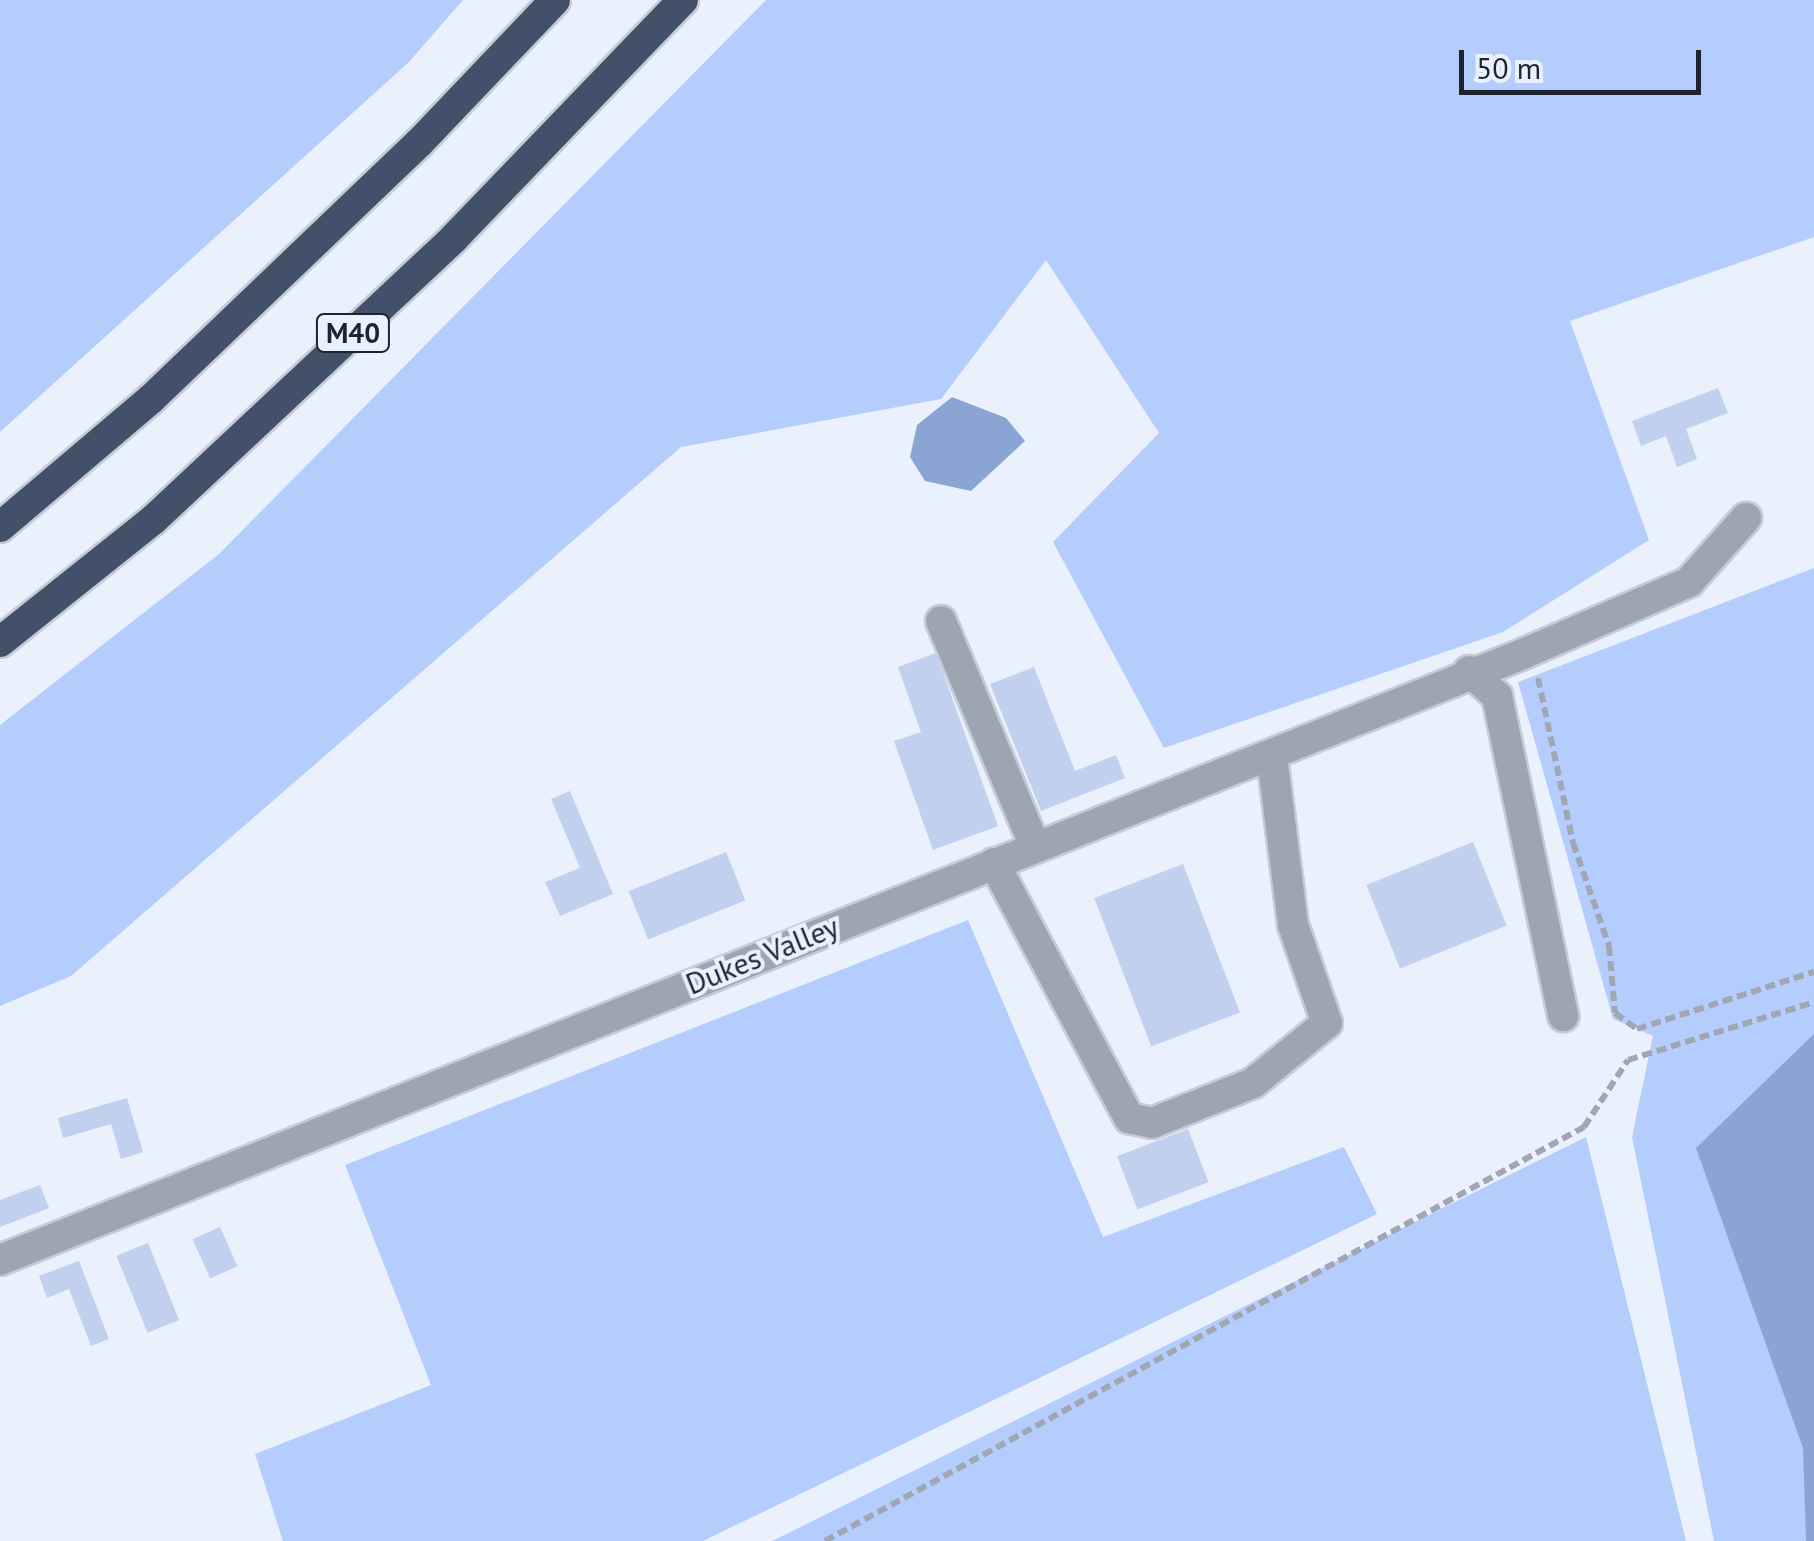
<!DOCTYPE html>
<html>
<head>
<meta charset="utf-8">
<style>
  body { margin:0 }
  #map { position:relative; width:1814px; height:1541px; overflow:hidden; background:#eaf1fd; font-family:"PT Sans",sans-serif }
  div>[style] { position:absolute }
  .green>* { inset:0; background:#b4cdfc }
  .water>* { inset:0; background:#8aa4d3 }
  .building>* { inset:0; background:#c0d0ee; transform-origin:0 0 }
  .path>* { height:6px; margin-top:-3px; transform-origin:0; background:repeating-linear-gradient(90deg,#a0a7b3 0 10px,transparent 0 15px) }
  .roads { filter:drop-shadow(2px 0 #c5ccd8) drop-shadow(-2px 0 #c5ccd8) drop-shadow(0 2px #c5ccd8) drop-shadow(0 -2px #c5ccd8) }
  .minor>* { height:30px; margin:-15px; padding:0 15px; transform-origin:15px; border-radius:15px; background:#9ea5b2 }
  .highway>* { height:30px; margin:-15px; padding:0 15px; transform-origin:15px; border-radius:15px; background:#435069 }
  span { translate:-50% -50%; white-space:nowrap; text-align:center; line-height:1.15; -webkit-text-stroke:8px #eaf1fd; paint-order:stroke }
  .shield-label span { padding:2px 8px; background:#eaf1fd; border:2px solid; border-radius:8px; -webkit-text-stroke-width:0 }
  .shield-label { font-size:28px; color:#1e242f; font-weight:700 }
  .street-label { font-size:30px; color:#1e242f }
  .scale { position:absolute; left:1459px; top:50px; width:242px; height:45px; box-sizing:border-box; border:5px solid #1e242f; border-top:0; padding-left:12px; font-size:30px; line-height:35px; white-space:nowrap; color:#1e242f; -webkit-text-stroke:8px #eaf1fd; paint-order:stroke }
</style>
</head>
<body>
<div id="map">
  <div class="green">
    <i style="clip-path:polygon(0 0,463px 0,409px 62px,0 432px)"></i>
    <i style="clip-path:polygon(766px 0,1814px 0,1814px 237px,1570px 321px,1649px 540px,1503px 632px,1164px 748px,1053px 542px,1159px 433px,1046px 260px,941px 399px,681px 447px,71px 976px,0 1006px,0 725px,219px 554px)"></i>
    <i style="clip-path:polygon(1814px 568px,1814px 1541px,1714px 1541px,1632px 1137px,1653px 1036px,1613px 1019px,1518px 682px)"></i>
    <i style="clip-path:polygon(968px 920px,1103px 1237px,1344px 1147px,1377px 1214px,703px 1541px,283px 1541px,255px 1454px,431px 1385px,345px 1165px)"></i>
    <i style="clip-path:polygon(1586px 1137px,1686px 1541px,772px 1541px)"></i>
  </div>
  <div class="water">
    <i style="clip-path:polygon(952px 397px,1006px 418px,1025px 441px,971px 491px,925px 481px,910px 457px,917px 425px)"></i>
    <i style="clip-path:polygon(1814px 1034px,1814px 1541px,1806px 1541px,1803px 1448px,1696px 1148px)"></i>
  </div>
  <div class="building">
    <i style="clip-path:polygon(1718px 388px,1728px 413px,1686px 429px,1697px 459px,1677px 467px,1666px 436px,1641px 446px,1632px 421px)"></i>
    <i style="clip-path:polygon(936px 653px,998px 826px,933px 850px,894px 741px,921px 732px,898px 667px)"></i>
    <i style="clip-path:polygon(1034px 667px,1075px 771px,1116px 755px,1125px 778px,1041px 811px,990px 684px)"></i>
    <i style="clip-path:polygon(570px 791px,613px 894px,560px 916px,545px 882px,580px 868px,551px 799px)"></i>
    <i style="left:1473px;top:842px;width:90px;height:115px;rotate:68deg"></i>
    <i style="left:726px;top:852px;width:52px;height:105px;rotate:68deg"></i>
    <i style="left:1183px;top:864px;width:159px;height:95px;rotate:69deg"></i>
    <i style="clip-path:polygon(127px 1098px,143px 1152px,121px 1159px,111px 1124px,63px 1138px,58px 1118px)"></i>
    <i style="left:1188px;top:1129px;width:57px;height:76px;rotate:69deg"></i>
    <i style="clip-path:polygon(40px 1185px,49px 1208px,0 1227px,0 1200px)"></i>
    <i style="left:220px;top:1227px;width:43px;height:30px;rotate:66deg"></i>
    <i style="left:148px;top:1243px;width:83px;height:34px;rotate:68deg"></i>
    <i style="clip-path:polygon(79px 1261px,109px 1339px,91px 1346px,69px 1289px,47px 1298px,39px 1276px)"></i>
  </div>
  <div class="path">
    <i style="left:1538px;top:678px;width:169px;rotate:78deg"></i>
    <i style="left:1573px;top:843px;width:109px;rotate:70.7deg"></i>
    <i style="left:1609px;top:946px;width:67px;rotate:84.9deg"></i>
    <i style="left:1615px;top:1013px;width:27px;rotate:36deg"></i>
    <i style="left:1637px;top:1029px;width:186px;rotate:-17.9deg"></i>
    <i style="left:825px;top:1541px;width:865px;rotate:-28.61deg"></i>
    <i style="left:1584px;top:1127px;width:80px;rotate:-56.7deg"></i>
    <i style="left:1628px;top:1060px;width:195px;rotate:-17.3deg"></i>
  </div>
  <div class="roads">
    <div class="minor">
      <i style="left:941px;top:621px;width:245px;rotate:67.4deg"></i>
      <i style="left:1469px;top:671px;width:38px;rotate:42deg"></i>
      <i style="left:1497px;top:696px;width:327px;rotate:78.3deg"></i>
      <i style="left:994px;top:863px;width:289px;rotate:62.1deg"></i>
      <i style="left:1129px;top:1118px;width:24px;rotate:12deg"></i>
      <i style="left:1152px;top:1123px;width:109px;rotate:-21.6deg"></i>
      <i style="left:1253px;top:1083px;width:95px;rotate:-39deg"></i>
      <i style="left:1327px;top:1023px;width:104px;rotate:-109.1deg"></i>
      <i style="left:1293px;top:925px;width:170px;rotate:-97.1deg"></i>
      <i style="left:0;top:1260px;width:1641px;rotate:-21.7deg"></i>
      <i style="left:1525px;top:653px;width:179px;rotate:-23.4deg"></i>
      <i style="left:1689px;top:582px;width:86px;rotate:-48.3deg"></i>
    </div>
    <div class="highway">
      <i style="left:0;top:527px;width:198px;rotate:-40.3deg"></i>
      <i style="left:151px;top:399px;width:371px;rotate:-43.7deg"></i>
      <i style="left:419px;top:143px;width:197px;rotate:-46.4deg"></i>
      <i style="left:0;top:642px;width:196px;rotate:-38.6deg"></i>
      <i style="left:153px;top:520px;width:412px;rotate:-43.1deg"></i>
      <i style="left:454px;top:238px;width:330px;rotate:-46.1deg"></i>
    </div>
  </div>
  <div class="shield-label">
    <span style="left:353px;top:333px">M40</span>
  </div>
  <div class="street-label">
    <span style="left:762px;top:955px;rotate:-22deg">Dukes Valley</span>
  </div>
  <div class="scale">50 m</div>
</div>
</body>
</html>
